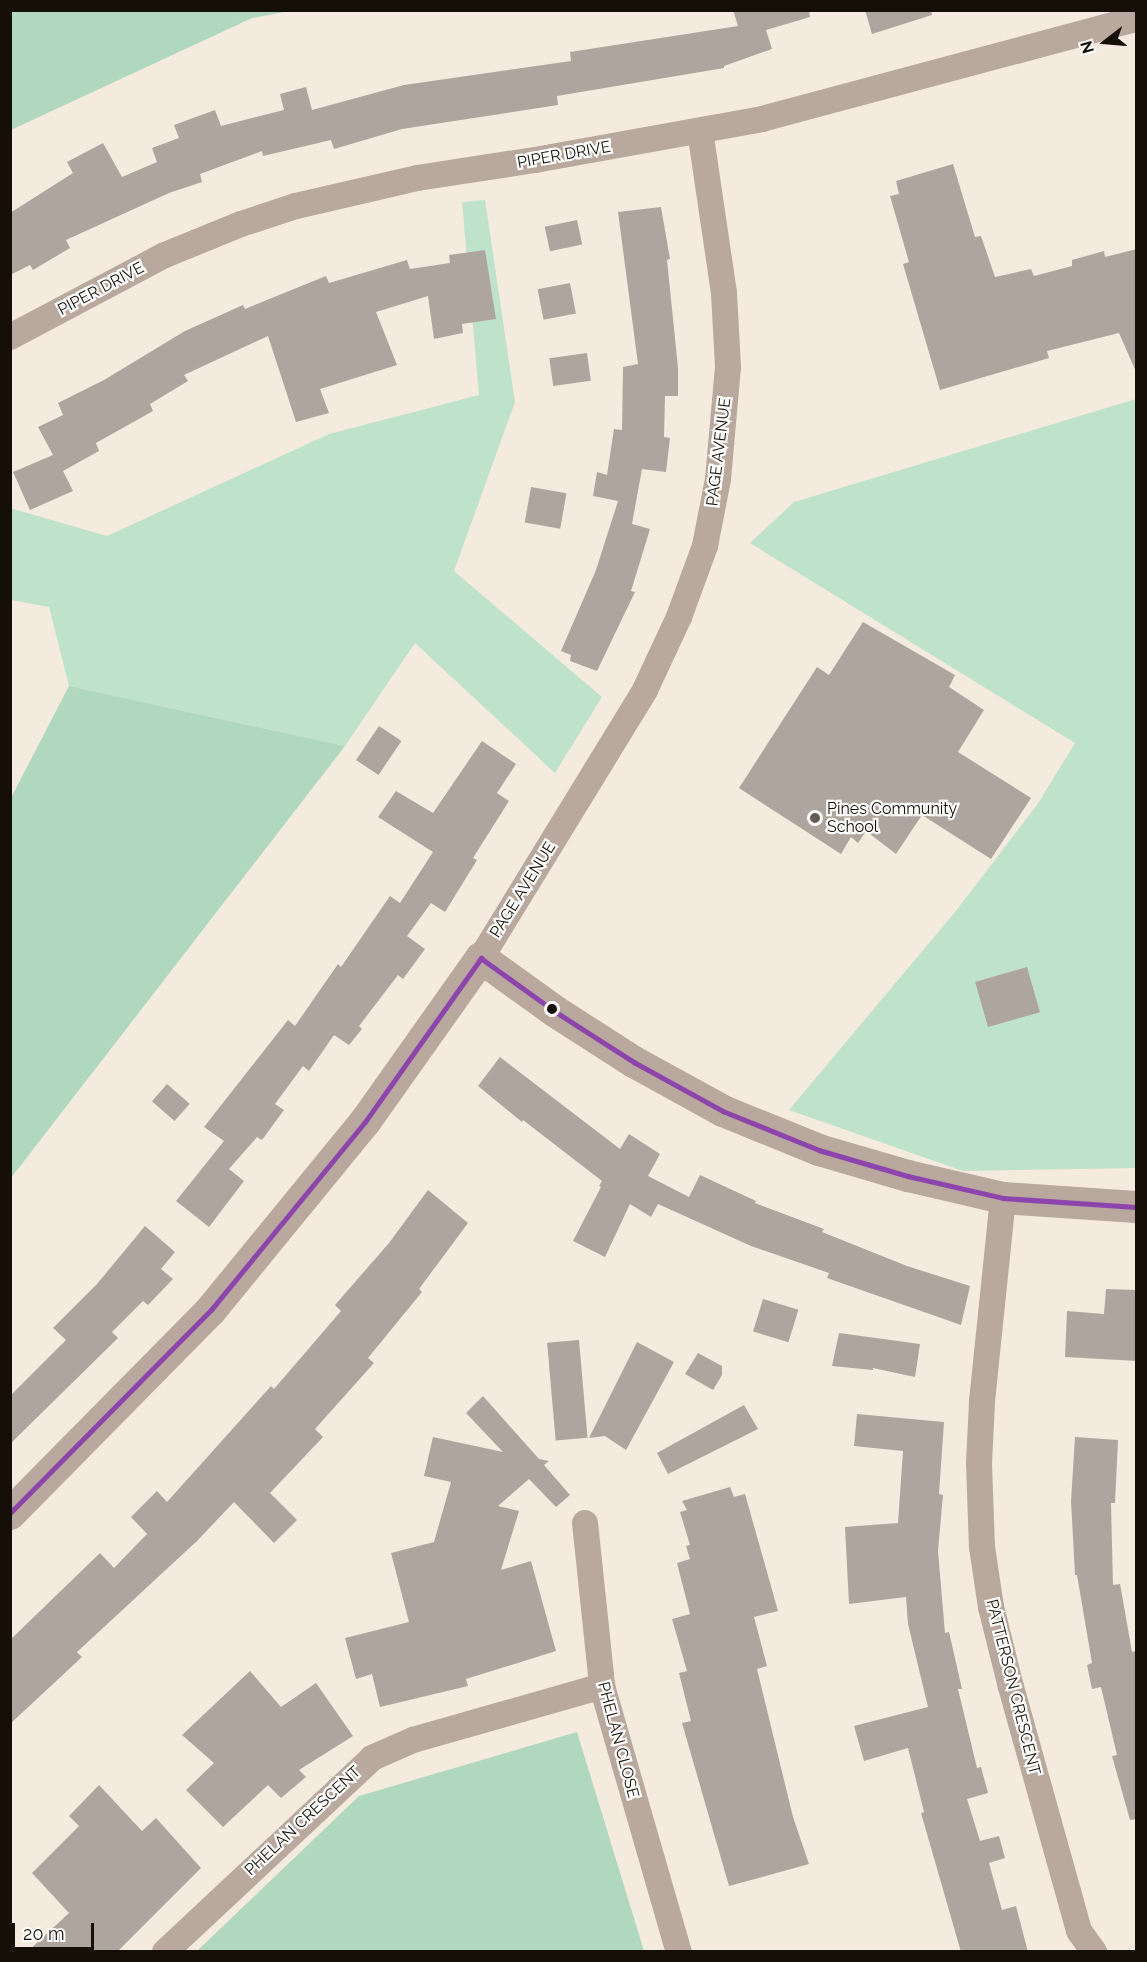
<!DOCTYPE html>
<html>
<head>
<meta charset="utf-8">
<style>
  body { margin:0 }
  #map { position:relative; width:1147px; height:1962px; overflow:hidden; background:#f5eade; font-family:Raleway,sans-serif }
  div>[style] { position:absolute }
  .green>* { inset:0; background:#bee3ca }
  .forest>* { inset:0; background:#afd8be }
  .building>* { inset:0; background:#afa59f; transform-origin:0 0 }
  .minor>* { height:26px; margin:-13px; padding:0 13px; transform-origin:13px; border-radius:13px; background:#b8a89d }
  .tertiary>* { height:32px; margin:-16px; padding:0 16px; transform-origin:16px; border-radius:16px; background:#b8a89d }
  .bus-1>* { height:4.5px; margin:-2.25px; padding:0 2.25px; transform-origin:2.25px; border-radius:2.25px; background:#8e44ad }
  .dots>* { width:16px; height:16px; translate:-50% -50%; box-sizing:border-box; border:3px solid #fff; border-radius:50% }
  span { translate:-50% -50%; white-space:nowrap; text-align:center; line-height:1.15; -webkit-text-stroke:4.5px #fff; paint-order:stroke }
  .street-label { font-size:16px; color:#150f07 }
  .poi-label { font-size:16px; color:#150f07 }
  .left { translate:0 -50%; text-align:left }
  .frame { position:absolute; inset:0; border:12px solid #150f07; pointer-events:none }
  .north { position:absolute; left:1075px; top:12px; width:60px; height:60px; -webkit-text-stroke:4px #fff; paint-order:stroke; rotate:254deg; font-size:16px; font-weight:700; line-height:24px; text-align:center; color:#150f07 }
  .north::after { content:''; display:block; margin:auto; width:21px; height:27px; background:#150f07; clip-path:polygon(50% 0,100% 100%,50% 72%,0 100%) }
  .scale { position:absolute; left:12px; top:1923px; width:82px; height:27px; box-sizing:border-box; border:3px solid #150f07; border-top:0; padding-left:8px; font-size:18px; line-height:21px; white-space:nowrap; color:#150f07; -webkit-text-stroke:4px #fff; paint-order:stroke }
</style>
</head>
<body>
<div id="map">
  <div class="green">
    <i style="clip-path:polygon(485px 200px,515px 402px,454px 571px,602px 697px,555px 773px,415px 643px,345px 746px,69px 686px,49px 607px,11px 600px,10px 508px,107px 536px,329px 434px,479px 395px,462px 202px)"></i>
    <i style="clip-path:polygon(1136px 399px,1136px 1168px,963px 1171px,789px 1110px,955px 912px,1037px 805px,1075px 743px,750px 543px,794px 502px)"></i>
  </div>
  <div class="forest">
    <i style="clip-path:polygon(10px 11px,11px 10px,290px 11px,252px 18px,11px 130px)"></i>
    <i style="clip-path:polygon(69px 686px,345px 746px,11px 1178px,11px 798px)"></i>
    <i style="clip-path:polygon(577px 1732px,644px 1951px,197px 1951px,359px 1796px)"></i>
  </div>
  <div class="building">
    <i style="clip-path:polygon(733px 10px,809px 10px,810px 17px,766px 30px,772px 49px,724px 66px,724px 68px,557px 96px,558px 105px,402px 129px,334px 149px,331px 140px,263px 156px,262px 151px,200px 174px,202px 182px,169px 193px,66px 240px,70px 248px,33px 270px,30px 265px,10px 275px,10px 213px,73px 173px,67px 162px,103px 143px,122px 177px,157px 162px,152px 148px,179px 138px,174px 125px,215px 110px,221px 126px,284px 110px,280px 94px,306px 87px,312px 110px,404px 85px,571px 61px,570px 52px,738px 26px)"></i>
    <i style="clip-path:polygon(865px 10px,931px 10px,932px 15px,872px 34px)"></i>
    <i style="clip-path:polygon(953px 164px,975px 237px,981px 236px,995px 277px,1031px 269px,1034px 276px,1072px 266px,1072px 260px,1104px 251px,1105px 257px,1137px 249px,1137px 374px,1119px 333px,1047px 351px,1049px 358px,940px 390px,903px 264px,909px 262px,890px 196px,899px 194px,896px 181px)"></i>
    <i style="clip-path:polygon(661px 207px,670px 259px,667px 260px,678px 368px,678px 396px,665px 396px,664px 437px,670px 438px,666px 472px,642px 469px,632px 524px,650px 529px,631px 591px,635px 592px,597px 671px,570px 661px,571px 655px,561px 651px,596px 570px,618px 501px,593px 496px,597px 472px,607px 475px,614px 429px,622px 430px,623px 367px,638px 364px,618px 212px)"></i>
    <i style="left:577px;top:220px;width:25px;height:33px;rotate:78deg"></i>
    <i style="clip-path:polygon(485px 250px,496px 319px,462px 324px,463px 333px,434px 339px,428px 296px,376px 312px,397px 365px,320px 389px,329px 413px,296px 422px,268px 336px,184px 375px,188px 381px,150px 404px,153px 411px,96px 443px,99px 451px,63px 471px,73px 491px,30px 510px,13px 472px,53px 455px,38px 427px,63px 415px,58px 403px,104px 380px,185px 331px,243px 305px,245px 309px,326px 276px,329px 283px,407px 260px,410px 269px,450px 263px,449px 255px)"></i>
    <i style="left:570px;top:283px;width:31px;height:33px;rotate:79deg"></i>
    <i style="left:587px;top:353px;width:28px;height:38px;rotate:82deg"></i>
    <i style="left:531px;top:487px;width:36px;height:36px;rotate:10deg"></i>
    <i style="clip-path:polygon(863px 622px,955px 675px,949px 687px,984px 710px,958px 752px,1031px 798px,991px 859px,922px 815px,896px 854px,866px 831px,858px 843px,851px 837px,841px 854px,739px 788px,817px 667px,829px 675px)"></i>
    <i style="left:379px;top:726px;width:27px;height:41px;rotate:34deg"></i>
    <i style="clip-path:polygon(482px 741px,516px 764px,497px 793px,509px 801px,473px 858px,477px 860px,445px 912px,431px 903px,407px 936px,425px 949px,403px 979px,398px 975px,359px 1026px,362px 1029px,349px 1045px,334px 1035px,309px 1071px,303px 1066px,275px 1104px,284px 1110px,262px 1140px,257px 1137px,229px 1169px,244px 1181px,209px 1227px,176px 1201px,224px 1141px,204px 1127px,288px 1020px,295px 1026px,338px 964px,341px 967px,390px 896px,400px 903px,433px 852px,378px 817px,396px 791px,433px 813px)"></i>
    <i style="left:1027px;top:967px;width:47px;height:54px;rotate:74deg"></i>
    <i style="clip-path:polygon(500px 1057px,620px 1149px,629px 1134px,660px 1154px,648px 1176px,689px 1197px,700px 1175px,756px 1201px,755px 1203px,824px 1229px,822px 1232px,907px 1266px,970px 1286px,961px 1325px,827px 1278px,829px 1273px,751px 1246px,658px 1204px,651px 1217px,630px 1204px,605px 1257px,573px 1241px,601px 1187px,599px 1186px,602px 1181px,523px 1120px,522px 1122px,478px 1086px)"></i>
    <i style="left:167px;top:1084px;width:30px;height:23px;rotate:41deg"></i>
    <i style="clip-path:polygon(428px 1190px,468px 1223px,419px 1289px,422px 1292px,368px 1358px,374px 1363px,315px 1429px,323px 1437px,270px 1493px,297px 1520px,274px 1543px,234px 1502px,197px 1541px,77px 1652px,82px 1657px,10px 1724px,10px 1640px,100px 1553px,114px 1568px,147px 1534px,131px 1517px,157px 1491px,167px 1502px,271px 1386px,274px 1389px,341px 1311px,335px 1305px,389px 1243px)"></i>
    <i style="clip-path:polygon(145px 1226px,175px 1252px,161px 1269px,173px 1279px,148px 1305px,143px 1301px,112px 1332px,118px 1338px,10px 1444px,10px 1396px,66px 1340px,53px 1328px,97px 1284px)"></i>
    <i style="clip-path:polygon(1106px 1289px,1137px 1290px,1137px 1361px,1065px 1357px,1067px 1311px,1104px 1314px)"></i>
    <i style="left:763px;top:1299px;width:37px;height:34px;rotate:17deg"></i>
    <i style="clip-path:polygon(839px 1333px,920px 1344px,915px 1377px,873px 1368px,873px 1370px,832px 1366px)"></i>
    <i style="left:579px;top:1340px;width:98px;height:32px;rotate:85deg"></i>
    <i style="clip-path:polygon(637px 1342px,674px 1362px,626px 1450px,605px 1436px,589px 1438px)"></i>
    <i style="clip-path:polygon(698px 1353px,722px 1366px,722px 1375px,713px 1390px,685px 1374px)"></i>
    <i style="clip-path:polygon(483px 1396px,539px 1459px,549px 1461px,544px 1465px,570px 1495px,556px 1507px,529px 1479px,498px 1506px,519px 1511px,501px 1570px,531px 1561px,556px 1651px,466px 1679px,468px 1686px,380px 1707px,372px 1674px,356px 1679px,345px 1638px,409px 1622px,391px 1553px,434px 1542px,451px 1482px,424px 1476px,433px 1437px,503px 1452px,466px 1413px)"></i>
    <i style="clip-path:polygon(744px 1405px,758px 1429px,668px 1474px,657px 1453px)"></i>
    <i style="clip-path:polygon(857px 1414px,944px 1422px,939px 1494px,943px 1495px,938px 1551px,945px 1633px,949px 1632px,962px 1689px,958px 1689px,977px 1768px,981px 1767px,988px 1793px,967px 1799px,980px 1841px,999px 1836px,1005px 1858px,989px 1863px,1002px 1910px,1016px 1906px,1028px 1952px,961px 1952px,921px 1813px,924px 1812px,908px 1748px,864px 1761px,854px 1726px,928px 1707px,908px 1624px,906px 1597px,849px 1604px,845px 1527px,898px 1523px,903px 1451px,854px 1446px)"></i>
    <i style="clip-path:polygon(1075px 1437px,1118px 1440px,1115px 1503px,1111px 1503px,1113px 1585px,1120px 1584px,1132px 1652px,1137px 1651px,1137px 1819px,1130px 1820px,1112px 1756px,1117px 1755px,1101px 1687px,1092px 1689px,1087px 1665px,1092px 1663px,1077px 1575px,1075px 1575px,1071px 1501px)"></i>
    <i style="clip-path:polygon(730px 1487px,734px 1497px,745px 1494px,778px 1611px,754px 1617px,767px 1666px,757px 1669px,793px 1817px,809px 1864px,729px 1886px,682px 1723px,691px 1721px,679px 1673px,687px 1671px,672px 1619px,690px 1614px,677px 1563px,690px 1559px,686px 1546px,690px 1545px,680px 1512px,687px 1510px,682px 1501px)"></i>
    <i style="clip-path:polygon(250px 1671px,281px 1707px,316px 1683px,353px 1736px,299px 1770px,306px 1777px,281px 1798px,268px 1785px,223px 1827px,186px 1790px,214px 1763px,182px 1735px)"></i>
    <i style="clip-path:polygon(99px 1785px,142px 1831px,156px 1818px,201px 1868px,117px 1952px,27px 1952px,69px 1913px,32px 1873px,79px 1826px,69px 1816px)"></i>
  </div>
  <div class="minor">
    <i style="left:10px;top:337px;width:175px;rotate:-27.9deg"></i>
    <i style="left:165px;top:255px;width:82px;rotate:-22.2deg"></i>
    <i style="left:241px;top:224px;width:58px;rotate:-18.1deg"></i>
    <i style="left:296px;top:206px;width:124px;rotate:-13deg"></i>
    <i style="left:417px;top:178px;width:119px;rotate:-8.7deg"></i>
    <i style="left:535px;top:160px;width:231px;rotate:-10.2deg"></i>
    <i style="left:762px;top:119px;width:387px;rotate:-15deg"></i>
    <i style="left:481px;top:958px;width:314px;rotate:-58.5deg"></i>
    <i style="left:645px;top:690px;width:81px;rotate:-65deg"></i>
    <i style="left:679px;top:617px;width:76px;rotate:-69.9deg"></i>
    <i style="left:705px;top:546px;width:68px;rotate:-79deg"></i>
    <i style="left:718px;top:479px;width:112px;rotate:-84.9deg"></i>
    <i style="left:728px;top:367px;width:74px;rotate:-93.1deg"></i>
    <i style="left:724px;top:293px;width:164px;rotate:-98.4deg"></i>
    <i style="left:1003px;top:1198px;width:205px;rotate:95.9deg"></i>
    <i style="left:982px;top:1402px;width:61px;rotate:92.8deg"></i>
    <i style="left:979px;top:1463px;width:84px;rotate:88deg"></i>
    <i style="left:982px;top:1547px;width:61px;rotate:81.5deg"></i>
    <i style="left:991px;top:1607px;width:82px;rotate:76deg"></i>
    <i style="left:1011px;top:1687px;width:253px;rotate:74.4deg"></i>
    <i style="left:1079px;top:1931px;width:26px;rotate:54deg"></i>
    <i style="left:585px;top:1523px;width:164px;rotate:84deg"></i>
    <i style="left:602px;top:1686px;width:277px;rotate:73.9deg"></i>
    <i style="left:165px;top:1952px;width:284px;rotate:-43.1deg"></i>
    <i style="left:372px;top:1758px;width:45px;rotate:-23.7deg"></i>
    <i style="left:413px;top:1740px;width:197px;rotate:-15.9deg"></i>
  </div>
  <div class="tertiary">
    <i style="left:10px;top:1514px;width:286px;rotate:-45.4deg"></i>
    <i style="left:211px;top:1310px;width:243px;rotate:-50.7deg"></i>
    <i style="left:365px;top:1122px;width:201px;rotate:-54.7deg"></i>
    <i style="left:481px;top:958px;width:92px;rotate:35.8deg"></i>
    <i style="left:556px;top:1012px;width:93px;rotate:32.7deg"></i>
    <i style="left:634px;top:1062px;width:102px;rotate:28.8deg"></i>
    <i style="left:723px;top:1111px;width:104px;rotate:22.1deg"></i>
    <i style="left:819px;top:1150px;width:93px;rotate:16.3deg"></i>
    <i style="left:908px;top:1176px;width:98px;rotate:13deg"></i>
    <i style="left:1003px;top:1198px;width:133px;rotate:3.9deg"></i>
  </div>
  <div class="bus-1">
    <i style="left:10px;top:1513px;width:286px;rotate:-45.3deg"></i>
    <i style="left:211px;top:1310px;width:243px;rotate:-50.7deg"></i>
    <i style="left:365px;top:1122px;width:201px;rotate:-54.7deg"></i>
    <i style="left:481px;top:958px;width:92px;rotate:35.8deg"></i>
    <i style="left:556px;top:1012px;width:93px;rotate:32.7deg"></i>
    <i style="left:634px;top:1062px;width:102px;rotate:28.8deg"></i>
    <i style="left:723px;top:1111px;width:104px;rotate:22.1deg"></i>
    <i style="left:819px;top:1150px;width:93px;rotate:16.3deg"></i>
    <i style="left:908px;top:1176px;width:98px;rotate:13deg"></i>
    <i style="left:1003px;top:1198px;width:133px;rotate:3.9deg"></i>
  </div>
  <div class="dots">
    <i style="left:815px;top:818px;background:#635c52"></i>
    <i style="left:552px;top:1009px;background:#150f07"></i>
  </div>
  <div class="street-label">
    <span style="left:564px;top:155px;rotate:-10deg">PIPER DRIVE</span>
    <span style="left:101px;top:289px;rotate:-28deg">PIPER DRIVE</span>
    <span style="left:719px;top:452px;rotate:-83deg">PAGE AVENUE</span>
    <span style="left:523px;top:890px;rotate:-58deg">PAGE AVENUE</span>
    <span style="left:1013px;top:1687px;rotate:76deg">PATTERSON CRESCENT</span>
    <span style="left:618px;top:1740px;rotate:75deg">PHELAN CLOSE</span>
    <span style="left:303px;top:1821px;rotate:-43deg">PHELAN CRESCENT</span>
  </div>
  <div class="poi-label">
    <span class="left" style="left:827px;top:818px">Pines Community<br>School</span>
  </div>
  <div class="frame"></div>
  <div class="north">N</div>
  <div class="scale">20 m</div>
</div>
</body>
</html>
